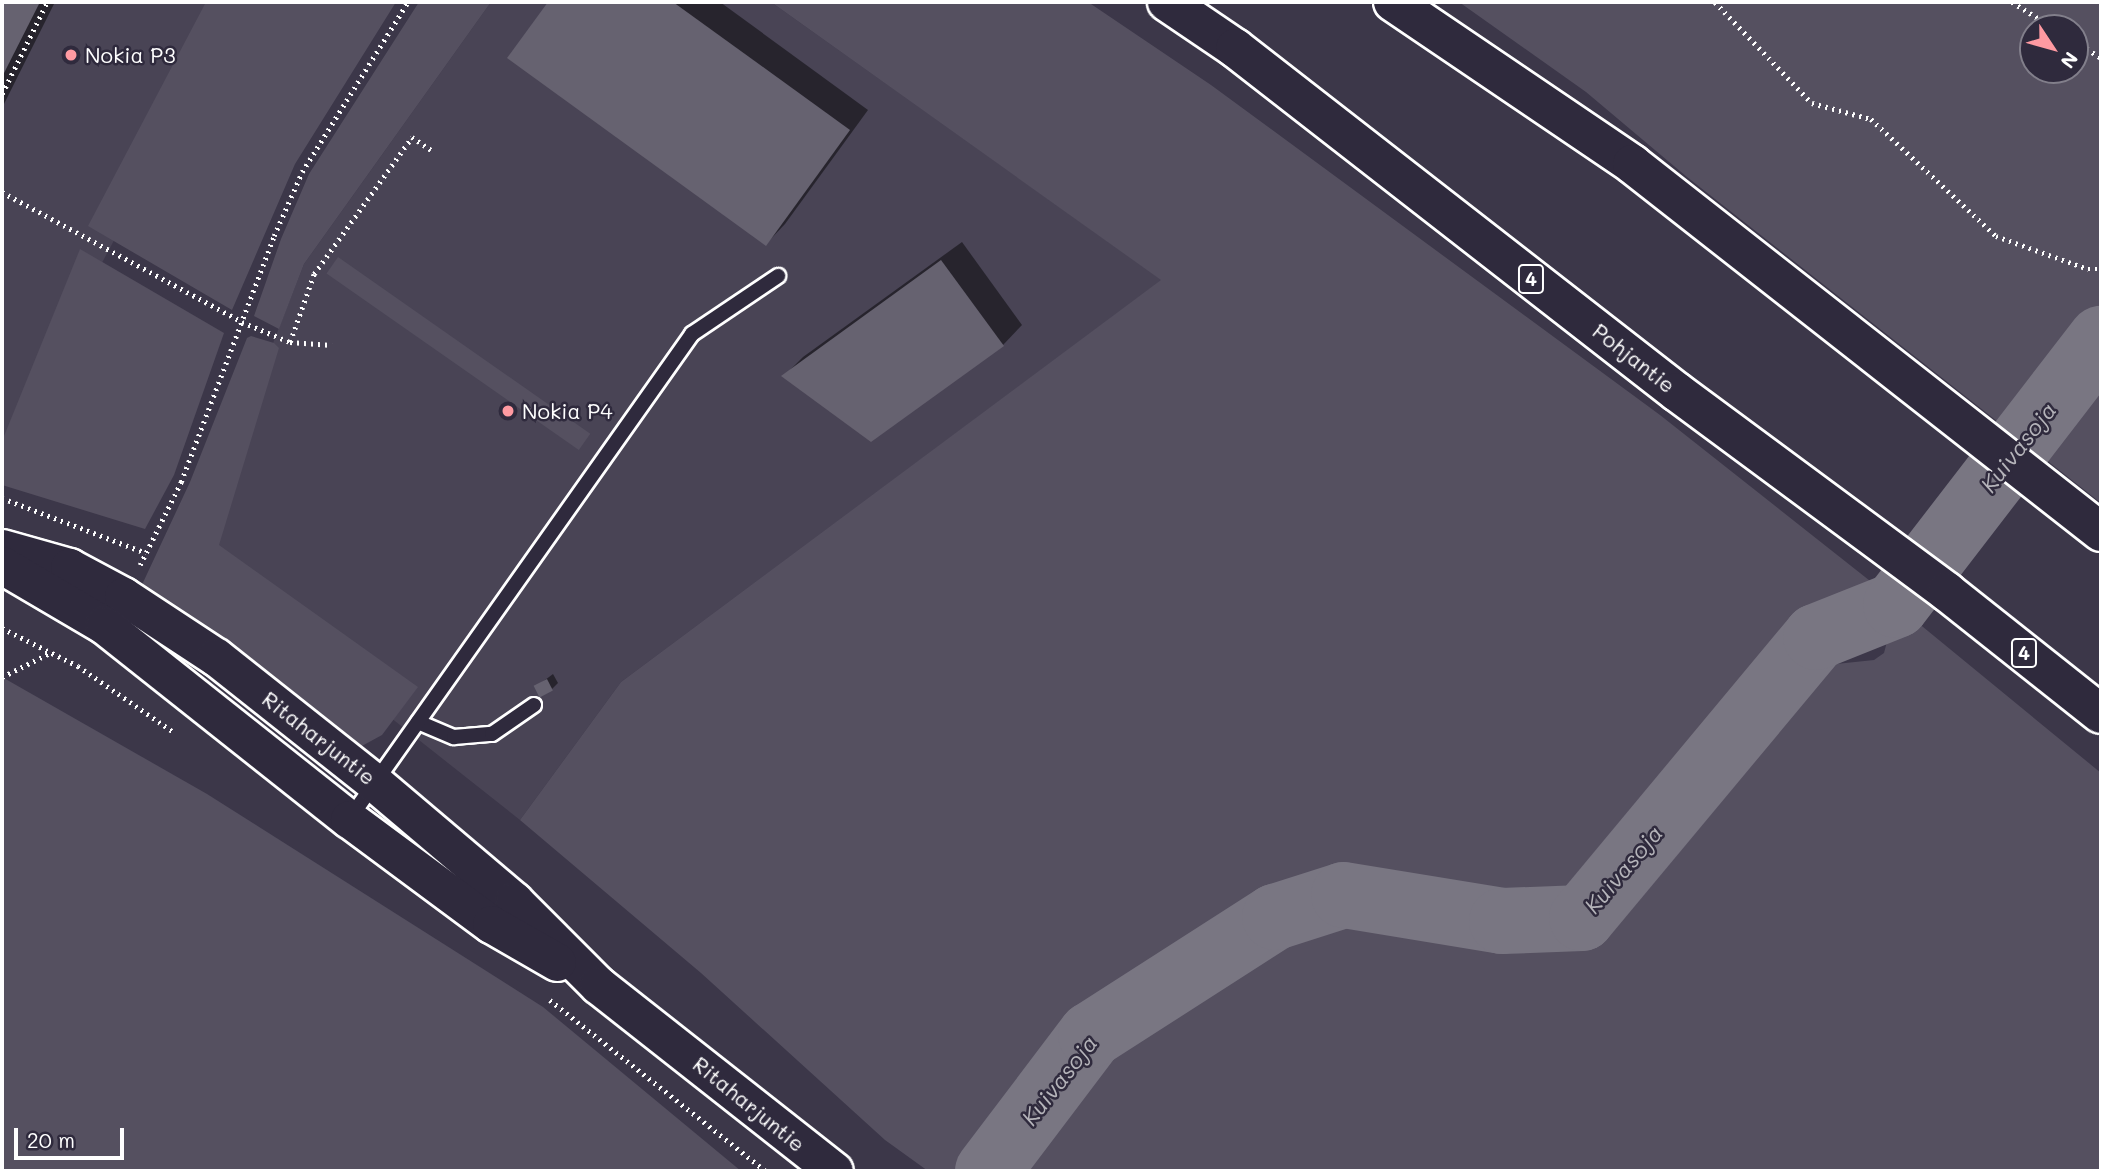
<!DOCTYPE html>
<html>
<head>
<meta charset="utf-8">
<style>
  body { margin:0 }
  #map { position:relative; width:2103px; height:1173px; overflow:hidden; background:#3c3749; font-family:Mali,sans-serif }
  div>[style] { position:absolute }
  .built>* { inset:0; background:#494455 }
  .green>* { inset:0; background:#555060; transform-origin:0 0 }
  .shadow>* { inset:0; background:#0007 }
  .river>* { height:66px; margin:-33px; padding:0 33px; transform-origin:33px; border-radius:33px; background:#797682 }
  .building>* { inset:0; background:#666270; transform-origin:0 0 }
  .path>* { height:4.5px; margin-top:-2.25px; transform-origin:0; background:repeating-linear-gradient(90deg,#fff 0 2px,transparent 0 7px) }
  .roads { filter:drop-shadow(2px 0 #fff) drop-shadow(-2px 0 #fff) drop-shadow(0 2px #fff) drop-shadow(0 -2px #fff) }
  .service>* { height:14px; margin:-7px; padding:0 7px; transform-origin:7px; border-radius:7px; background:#2f2a3d }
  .tertiary>* { height:37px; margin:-18.5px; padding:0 18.5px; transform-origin:18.5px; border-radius:18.5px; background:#2f2a3d }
  .motorway>* { height:38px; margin:-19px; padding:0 19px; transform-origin:19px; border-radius:19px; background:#2f2a3d }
  .dots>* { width:19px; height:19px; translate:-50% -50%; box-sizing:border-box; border:4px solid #2f2a3d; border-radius:50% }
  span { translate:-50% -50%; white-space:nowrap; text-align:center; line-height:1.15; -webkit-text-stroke:5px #2f2a3d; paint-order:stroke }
  .shield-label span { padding:2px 5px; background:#2f2a3d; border:2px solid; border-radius:5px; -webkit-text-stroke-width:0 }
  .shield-label { font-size:19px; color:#fff; font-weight:700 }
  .poi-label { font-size:21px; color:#fff }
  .left { translate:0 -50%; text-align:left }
  .street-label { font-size:21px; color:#fff }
  .water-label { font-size:23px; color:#b5b4ba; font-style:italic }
  .frame { position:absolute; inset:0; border:4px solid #fff; pointer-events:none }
  .north { position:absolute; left:2019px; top:14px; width:70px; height:70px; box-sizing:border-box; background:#2f2a3d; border:2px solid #827f8b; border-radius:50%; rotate:126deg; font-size:19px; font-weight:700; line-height:28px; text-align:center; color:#fff }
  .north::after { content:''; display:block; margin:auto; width:24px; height:32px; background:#ff9aa2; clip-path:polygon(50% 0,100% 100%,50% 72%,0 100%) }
  .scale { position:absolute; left:14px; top:1128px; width:110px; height:32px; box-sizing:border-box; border:4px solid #fff; border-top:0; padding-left:9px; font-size:21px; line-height:24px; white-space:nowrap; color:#fff; -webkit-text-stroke:5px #2f2a3d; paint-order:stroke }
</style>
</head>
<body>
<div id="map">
  <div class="built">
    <i style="clip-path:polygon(2px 2px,242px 2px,2px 449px)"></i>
    <i style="clip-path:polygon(491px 2px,771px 2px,1162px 280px,621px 682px,520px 820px,189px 558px,304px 264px)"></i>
  </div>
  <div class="green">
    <i style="clip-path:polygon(206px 2px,396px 2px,295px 164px,232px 310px,88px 226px)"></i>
    <i style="clip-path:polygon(419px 2px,491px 2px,304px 264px,279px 329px,254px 316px,281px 239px,309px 174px)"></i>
    <i style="clip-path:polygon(771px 2px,1088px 2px,1211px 85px,1660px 415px,1879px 588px,1861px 610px,1825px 616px,1810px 627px,1739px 706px,1709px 733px,1734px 754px,1821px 673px,1836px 664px,1874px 660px,1884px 653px,1889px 634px,1906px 613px,2101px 773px,2101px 1171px,928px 1171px,885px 1140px,701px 973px,520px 820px,621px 682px,1161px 280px)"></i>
    <i style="clip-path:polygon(evenodd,1459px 2px,2101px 2px,2101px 503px,1687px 177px,1586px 92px,1459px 2px,2033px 28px,2075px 28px,2075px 70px,2033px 70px,2033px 28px)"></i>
    <i style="clip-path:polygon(80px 249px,224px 333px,174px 475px,145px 529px,2px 485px,2px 441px)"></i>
    <i style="left:338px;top:257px;width:308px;height:20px;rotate:35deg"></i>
    <i style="clip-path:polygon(251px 336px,274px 343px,279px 348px,219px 545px,418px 687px,382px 735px,360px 747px,350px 745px,140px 589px,190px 482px,247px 338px)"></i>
    <i style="clip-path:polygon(2px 677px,207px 794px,543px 1007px,741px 1171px,2px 1171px)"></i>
  </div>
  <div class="shadow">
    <i style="clip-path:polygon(2px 2px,55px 2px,2px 108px)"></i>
    <i style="clip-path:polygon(550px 2px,720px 2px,868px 110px,785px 224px,766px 244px,509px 58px)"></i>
    <i style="clip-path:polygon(962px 242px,1022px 325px,1003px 345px,784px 376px,803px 357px)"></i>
    <i style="clip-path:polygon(553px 674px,558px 683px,552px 689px,537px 686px)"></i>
  </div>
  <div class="river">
    <i style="left:988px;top:1171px;width:171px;rotate:-52.9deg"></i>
    <i style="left:1091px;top:1035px;width:219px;rotate:-32.7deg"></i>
    <i style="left:1275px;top:917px;width:72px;rotate:-17.7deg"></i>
    <i style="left:1344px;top:895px;width:160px;rotate:9.3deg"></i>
    <i style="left:1502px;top:921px;width:80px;rotate:-2.1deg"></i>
    <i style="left:1582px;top:918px;width:366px;rotate:-50.2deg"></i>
    <i style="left:1816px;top:637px;width:86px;rotate:-21.8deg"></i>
    <i style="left:1896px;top:605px;width:336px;rotate:-52.4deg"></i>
  </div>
  <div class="building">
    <i style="clip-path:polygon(2px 2px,40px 2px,2px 77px)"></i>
    <i style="clip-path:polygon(548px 2px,673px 2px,850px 130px,766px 246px,507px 58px)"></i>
    <i style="clip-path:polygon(941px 260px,1004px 346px,871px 442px,781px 376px)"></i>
    <i style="left:547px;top:679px;width:13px;height:15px;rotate:63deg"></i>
  </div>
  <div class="path">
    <i style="left:1715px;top:2px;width:140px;rotate:46.2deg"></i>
    <i style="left:1812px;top:103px;width:61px;rotate:15.2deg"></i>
    <i style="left:1871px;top:119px;width:171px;rotate:43.1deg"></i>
    <i style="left:1996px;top:236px;width:98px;rotate:19.7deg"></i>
    <i style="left:2088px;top:269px;width:13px"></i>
    <i style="left:2012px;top:2px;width:49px;rotate:31.8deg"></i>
    <i style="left:2075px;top:41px;width:31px;rotate:33deg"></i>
    <i style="left:2px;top:94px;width:102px;rotate:-63.9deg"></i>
    <i style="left:2px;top:192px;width:273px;rotate:28.4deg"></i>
    <i style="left:242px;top:322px;width:52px;rotate:22.6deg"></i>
    <i style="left:290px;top:342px;width:42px;rotate:4.1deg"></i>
    <i style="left:290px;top:342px;width:72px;rotate:-70.6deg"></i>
    <i style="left:314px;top:274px;width:168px;rotate:-54.4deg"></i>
    <i style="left:412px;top:137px;width:23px;rotate:34deg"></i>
    <i style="left:2px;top:498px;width:154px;rotate:20.9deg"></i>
    <i style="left:140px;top:565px;width:93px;rotate:-63.7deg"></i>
    <i style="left:181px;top:482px;width:263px;rotate:-69.3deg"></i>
    <i style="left:274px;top:236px;width:70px;rotate:-66.4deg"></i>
    <i style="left:302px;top:172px;width:200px;rotate:-58.1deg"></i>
    <i style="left:2px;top:628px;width:85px;rotate:26.6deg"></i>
    <i style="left:78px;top:666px;width:118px;rotate:34.6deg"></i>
    <i style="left:2px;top:677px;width:54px;rotate:-26.6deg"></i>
    <i style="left:550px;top:1000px;width:275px;rotate:38.4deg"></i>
  </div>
  <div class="roads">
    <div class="service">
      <i style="left:418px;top:722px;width:39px;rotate:23deg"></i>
      <i style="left:454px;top:737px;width:38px;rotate:-5deg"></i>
      <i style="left:492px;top:734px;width:51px;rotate:-34.6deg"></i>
      <i style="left:350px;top:818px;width:593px;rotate:-54.75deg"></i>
      <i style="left:692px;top:334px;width:104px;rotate:-34deg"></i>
    </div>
    <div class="tertiary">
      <i style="left:2px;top:548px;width:70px;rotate:15.8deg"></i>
      <i style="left:69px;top:567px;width:61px;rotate:28.2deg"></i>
      <i style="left:123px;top:596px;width:111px;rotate:33.3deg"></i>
      <i style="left:216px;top:657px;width:203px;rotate:38.4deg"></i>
      <i style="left:375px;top:783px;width:182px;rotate:40.3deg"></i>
      <i style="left:514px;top:901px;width:119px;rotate:45deg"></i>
      <i style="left:598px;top:985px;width:300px;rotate:38.2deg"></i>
      <i style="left:2px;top:565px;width:118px;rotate:30.5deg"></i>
      <i style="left:104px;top:625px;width:313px;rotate:38.4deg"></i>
      <i style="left:349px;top:819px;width:177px;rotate:36.5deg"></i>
      <i style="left:491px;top:924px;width:76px;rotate:29.9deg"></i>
    </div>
    <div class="motorway">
      <i style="left:1167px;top:2px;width:82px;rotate:34.1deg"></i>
      <i style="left:1235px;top:48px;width:560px;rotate:37.89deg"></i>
      <i style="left:1677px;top:392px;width:336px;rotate:36.5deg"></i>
      <i style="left:1947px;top:592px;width:196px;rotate:38.4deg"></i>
      <i style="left:1393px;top:2px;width:289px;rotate:34.1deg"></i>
      <i style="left:1632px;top:164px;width:596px;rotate:38.12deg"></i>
    </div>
  </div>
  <div class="dots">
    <i style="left:71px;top:55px;background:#ff9aa2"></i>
    <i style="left:508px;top:411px;background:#ff9aa2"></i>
  </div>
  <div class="shield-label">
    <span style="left:1531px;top:279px">4</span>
    <span style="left:2024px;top:653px">4</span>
  </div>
  <div class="poi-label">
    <span class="left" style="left:85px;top:55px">Nokia P3</span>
    <span class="left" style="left:522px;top:411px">Nokia P4</span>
  </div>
  <div class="street-label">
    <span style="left:1634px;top:358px;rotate:38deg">Pohjantie</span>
    <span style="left:319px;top:738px;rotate:38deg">Ritaharjuntie</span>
    <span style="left:749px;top:1104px;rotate:39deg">Ritaharjuntie</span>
  </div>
  <div class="water-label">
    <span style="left:2018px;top:447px;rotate:-52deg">Kuivasoja</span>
    <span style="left:1623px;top:869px;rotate:-50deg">Kuivasoja</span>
    <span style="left:1059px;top:1080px;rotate:-52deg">Kuivasoja</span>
  </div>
  <div class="frame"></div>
  <div class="north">N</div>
  <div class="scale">20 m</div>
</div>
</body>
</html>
